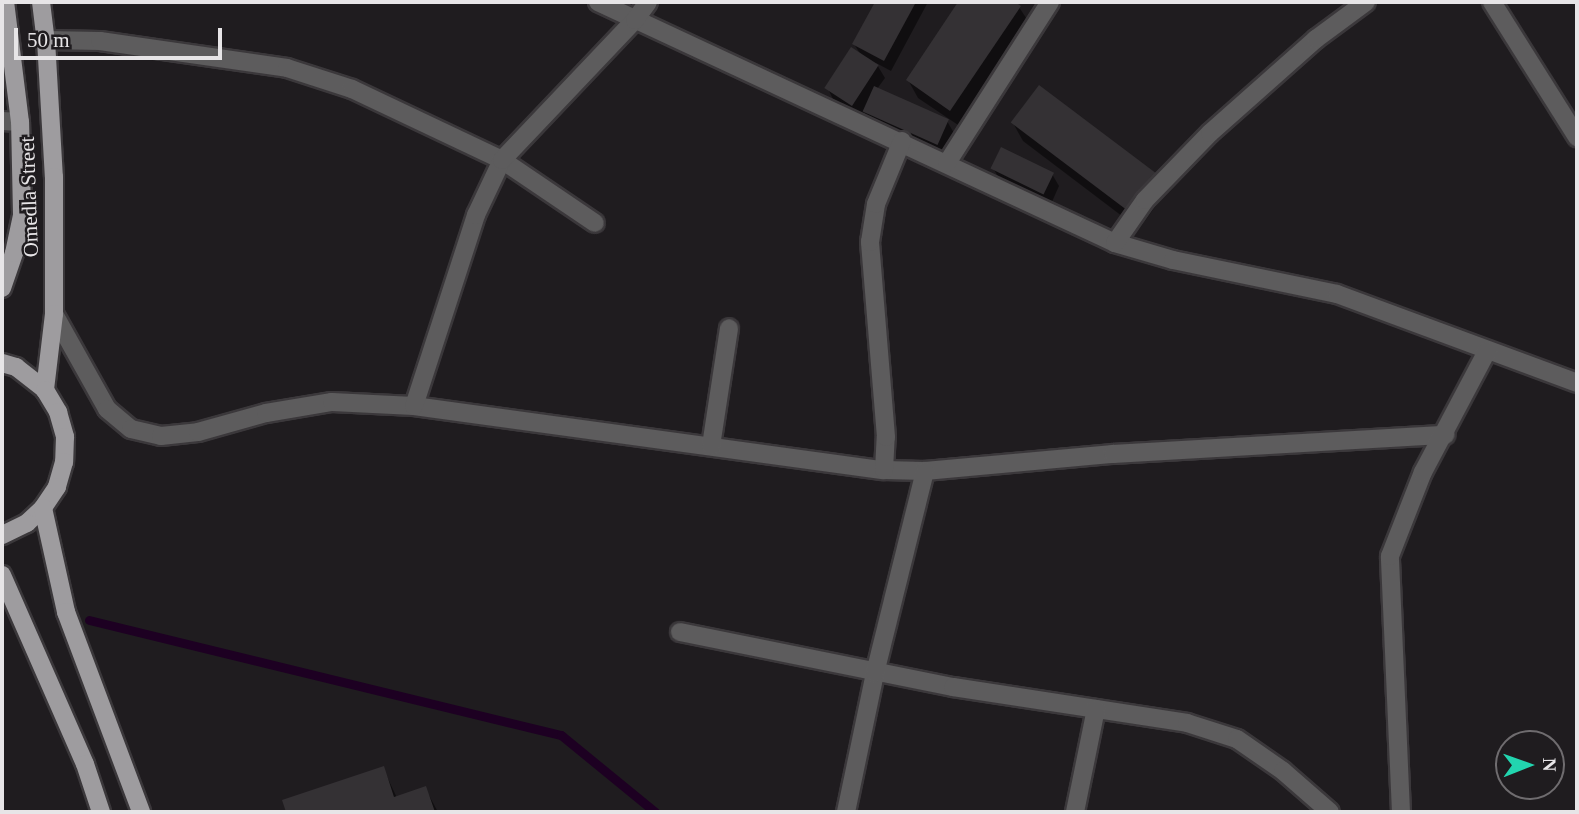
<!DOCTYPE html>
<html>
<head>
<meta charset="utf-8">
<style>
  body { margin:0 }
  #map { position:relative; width:1579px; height:814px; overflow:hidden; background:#1f1c1f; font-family:Georgia,serif }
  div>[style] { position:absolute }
  .shadow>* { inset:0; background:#0007 }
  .stream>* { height:9px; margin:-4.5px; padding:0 4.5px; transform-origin:4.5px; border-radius:4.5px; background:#1d0022 }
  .building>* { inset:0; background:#343134; transform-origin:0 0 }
  .roads { filter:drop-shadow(2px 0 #3b383b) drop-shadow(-2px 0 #3b383b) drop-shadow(0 2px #3b383b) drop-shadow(0 -2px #3b383b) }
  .minor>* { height:18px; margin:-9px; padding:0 9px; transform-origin:9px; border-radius:9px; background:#5d5c5d }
  .major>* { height:18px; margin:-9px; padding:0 9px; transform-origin:9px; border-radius:9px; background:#9e9c9f }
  span { translate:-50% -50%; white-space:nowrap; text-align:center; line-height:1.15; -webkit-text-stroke:5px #1f1c1f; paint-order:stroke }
  .street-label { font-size:21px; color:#e7e5e7 }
  .frame { position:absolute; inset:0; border:4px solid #e7e5e7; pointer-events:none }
  .north { position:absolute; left:1495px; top:730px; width:70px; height:70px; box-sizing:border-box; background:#1f1c1f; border:2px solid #6f6c6f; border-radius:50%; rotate:89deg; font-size:19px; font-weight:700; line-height:28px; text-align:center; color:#e7e5e7 }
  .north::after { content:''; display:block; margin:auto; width:24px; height:32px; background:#22d5af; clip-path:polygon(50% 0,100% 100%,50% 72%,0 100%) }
  .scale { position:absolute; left:14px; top:28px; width:208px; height:32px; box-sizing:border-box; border:4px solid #e7e5e7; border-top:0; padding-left:9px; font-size:21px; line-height:24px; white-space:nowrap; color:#e7e5e7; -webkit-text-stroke:5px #1f1c1f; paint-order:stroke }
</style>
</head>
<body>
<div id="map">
  <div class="shadow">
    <i style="clip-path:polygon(877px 2px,928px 2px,891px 71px,876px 63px,885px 78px,877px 89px,947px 121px,954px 133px,942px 158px,870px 123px,864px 112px,861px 117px,834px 101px,828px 89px,861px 55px,854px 44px)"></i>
    <i style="clip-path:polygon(952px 2px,1012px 2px,1019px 7px,1030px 24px,961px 127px,918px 98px,908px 80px,958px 5px)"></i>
    <i style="clip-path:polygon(1013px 123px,1155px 175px,1165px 193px,1139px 229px,1023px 141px)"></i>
    <i style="clip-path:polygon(993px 168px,1052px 174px,1059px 186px,1051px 204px,1000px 180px)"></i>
    <i style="clip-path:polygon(383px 768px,397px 798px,425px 788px,438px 812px,288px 812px,285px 802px)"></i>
  </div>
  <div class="stream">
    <i style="left:89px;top:620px;width:486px;rotate:13.7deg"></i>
    <i style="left:561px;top:735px;width:122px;rotate:39.3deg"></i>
  </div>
  <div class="building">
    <i style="clip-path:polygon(875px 2px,916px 2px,884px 61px,852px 44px)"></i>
    <i style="clip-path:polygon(958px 2px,1015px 2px,1021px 6px,950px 111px,906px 80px)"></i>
    <i style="left:851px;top:47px;width:33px;height:49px;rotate:33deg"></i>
    <i style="left:1039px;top:85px;width:147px;height:47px;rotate:37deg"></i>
    <i style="left:874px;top:86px;width:82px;height:28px;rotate:24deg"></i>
    <i style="left:1001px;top:147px;width:59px;height:24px;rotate:26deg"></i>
    <i style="clip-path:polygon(384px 766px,394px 797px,426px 786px,435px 812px,286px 812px,282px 800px)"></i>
  </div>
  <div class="roads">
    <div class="minor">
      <i style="left:598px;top:2px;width:570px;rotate:24.99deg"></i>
      <i style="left:1115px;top:243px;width:60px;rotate:16.3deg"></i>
      <i style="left:1173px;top:260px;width:167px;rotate:11.7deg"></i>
      <i style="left:1337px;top:294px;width:256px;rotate:20.3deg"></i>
      <i style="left:1492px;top:2px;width:160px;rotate:57.8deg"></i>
      <i style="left:46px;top:40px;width:54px;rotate:1.1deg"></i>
      <i style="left:100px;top:41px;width:189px;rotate:8.2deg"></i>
      <i style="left:287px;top:68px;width:68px;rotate:17.9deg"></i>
      <i style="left:352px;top:89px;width:166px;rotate:25.3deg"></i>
      <i style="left:502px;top:160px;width:112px;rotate:34.1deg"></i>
      <i style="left:2px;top:121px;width:18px;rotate:3deg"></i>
      <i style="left:947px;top:163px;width:191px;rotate:-57.4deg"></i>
      <i style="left:1115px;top:243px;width:52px;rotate:-55.1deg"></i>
      <i style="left:1145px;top:200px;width:93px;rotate:-45.9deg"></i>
      <i style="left:1210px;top:133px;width:142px;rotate:-41.6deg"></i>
      <i style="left:1316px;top:39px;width:62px;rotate:-36.5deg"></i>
      <i style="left:54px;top:314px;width:109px;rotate:60.8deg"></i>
      <i style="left:107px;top:409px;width:31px;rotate:40deg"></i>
      <i style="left:131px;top:429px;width:31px;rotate:13deg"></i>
      <i style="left:161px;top:436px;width:37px;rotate:-6deg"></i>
      <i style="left:198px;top:432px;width:71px;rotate:-15.6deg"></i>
      <i style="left:266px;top:413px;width:67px;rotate:-9.5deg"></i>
      <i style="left:332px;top:402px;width:82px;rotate:2.8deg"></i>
      <i style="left:414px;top:406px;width:474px;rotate:7.8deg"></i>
      <i style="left:884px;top:470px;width:41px;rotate:1.4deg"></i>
      <i style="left:925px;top:471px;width:189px;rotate:-5.2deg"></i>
      <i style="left:1113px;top:454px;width:333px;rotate:-3.3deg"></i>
      <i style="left:414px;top:406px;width:201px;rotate:-72deg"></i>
      <i style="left:476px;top:215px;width:61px;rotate:-64.7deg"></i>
      <i style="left:502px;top:160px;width:193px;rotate:-46.5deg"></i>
      <i style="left:635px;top:20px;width:22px;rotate:-54deg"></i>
      <i style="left:711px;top:446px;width:119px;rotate:-81.3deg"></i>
      <i style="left:884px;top:470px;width:33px;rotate:-87deg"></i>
      <i style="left:886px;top:437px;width:196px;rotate:-94.7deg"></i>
      <i style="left:870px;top:242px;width:38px;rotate:-81deg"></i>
      <i style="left:876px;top:204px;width:68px;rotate:-67.6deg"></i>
      <i style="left:680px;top:632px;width:278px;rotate:11.4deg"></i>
      <i style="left:953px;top:687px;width:237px;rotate:8.7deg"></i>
      <i style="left:1187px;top:723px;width:52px;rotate:17.7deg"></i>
      <i style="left:1237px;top:739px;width:56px;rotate:34.8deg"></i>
      <i style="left:1283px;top:771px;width:62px;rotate:41.1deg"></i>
      <i style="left:846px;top:812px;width:142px;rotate:-78.2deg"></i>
      <i style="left:875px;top:673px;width:208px;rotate:-76.1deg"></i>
      <i style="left:1075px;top:812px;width:105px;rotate:-78.5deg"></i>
      <i style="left:1401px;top:812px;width:256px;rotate:-92.5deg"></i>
      <i style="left:1390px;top:556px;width:90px;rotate:-68.6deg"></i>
      <i style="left:1423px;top:472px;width:137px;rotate:-62.1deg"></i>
    </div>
    <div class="major">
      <i style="left:41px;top:2px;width:38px;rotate:83deg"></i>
      <i style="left:46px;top:40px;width:137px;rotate:86.7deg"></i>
      <i style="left:54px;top:177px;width:137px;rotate:90deg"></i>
      <i style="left:54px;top:314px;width:77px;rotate:96.8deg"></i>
      <i style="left:2px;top:288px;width:37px;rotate:-71deg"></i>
      <i style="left:14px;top:253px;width:40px;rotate:-78deg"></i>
      <i style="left:22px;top:214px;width:92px;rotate:-91.2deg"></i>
      <i style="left:20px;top:122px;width:121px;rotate:-97.1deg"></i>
      <i style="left:2px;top:363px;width:15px;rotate:16deg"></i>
      <i style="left:16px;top:367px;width:37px;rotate:38deg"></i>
      <i style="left:45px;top:390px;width:26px;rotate:59deg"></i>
      <i style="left:58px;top:412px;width:26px;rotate:74deg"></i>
      <i style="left:65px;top:437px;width:25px;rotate:92deg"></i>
      <i style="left:64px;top:462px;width:26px;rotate:106deg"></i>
      <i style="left:57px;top:487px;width:25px;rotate:124deg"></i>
      <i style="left:43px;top:508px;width:22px;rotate:137deg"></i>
      <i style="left:27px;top:523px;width:28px;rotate:154deg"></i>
      <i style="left:43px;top:508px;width:107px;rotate:77.5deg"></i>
      <i style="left:66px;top:612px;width:214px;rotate:69.4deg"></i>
      <i style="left:2px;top:575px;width:206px;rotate:66.3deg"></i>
      <i style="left:85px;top:764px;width:51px;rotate:71.6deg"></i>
    </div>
  </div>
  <div class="street-label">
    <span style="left:29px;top:197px;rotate:-92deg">Omedla Street</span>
  </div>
  <div class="frame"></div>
  <div class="north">N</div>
  <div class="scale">50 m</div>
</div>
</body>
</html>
